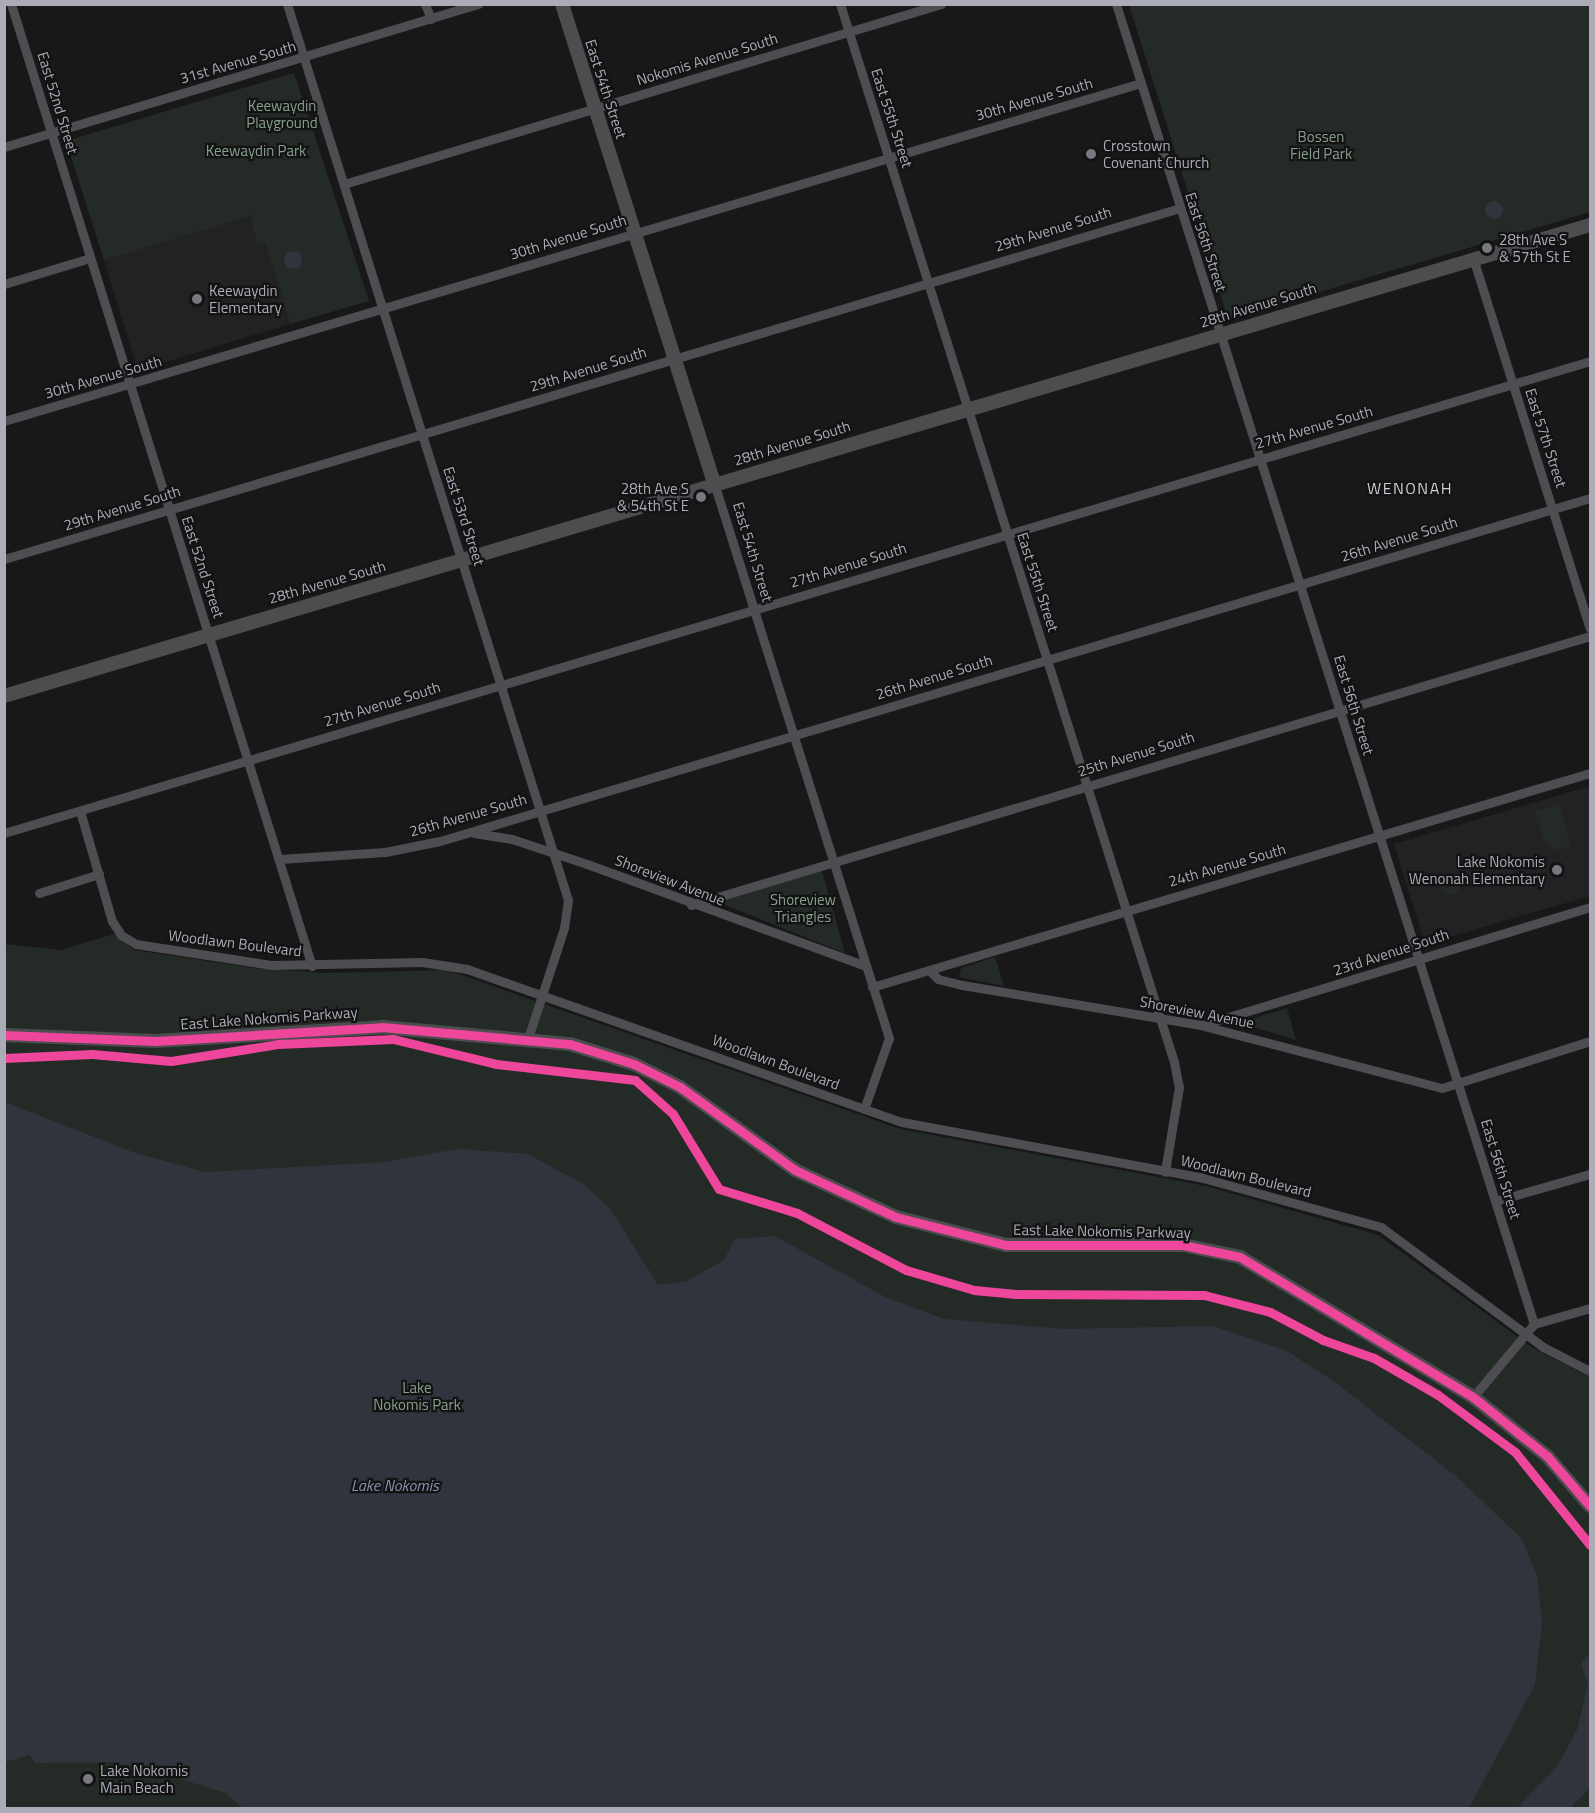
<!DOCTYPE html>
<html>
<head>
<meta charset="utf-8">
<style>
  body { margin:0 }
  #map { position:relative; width:1595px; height:1813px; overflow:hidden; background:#181819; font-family:"Titillium Web",sans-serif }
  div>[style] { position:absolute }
  .built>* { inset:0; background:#222224; transform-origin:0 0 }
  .green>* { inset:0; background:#242b27 }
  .round { border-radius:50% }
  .water>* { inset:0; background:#31343d }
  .street>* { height:9px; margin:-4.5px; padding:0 4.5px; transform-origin:4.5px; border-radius:4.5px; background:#4e4e52 }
  .secondary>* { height:14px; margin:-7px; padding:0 7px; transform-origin:7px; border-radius:7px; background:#4d4d50 }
  .cycleway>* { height:9px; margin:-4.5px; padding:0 4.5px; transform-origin:4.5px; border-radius:4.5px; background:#ed469a }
  .dots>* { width:16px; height:16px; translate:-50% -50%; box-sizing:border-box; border:3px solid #131314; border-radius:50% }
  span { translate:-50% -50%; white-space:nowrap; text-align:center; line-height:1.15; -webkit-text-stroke:4.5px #131314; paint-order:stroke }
  .street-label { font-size:15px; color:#abacb8 }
  .park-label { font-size:15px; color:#85a08d }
  .poi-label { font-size:15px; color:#abacb8 }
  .left { translate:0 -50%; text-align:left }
  .right { translate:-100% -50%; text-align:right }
  .neighbourhood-label { font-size:16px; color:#ccccd4; letter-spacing:1.5px }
  .water-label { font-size:16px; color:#8793ae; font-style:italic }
  .frame { position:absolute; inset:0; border:6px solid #abacb8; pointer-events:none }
</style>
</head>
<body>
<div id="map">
  <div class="built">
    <i style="left:256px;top:213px;width:116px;height:159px;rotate:73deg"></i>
    <i style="clip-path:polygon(1590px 786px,1590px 896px,1425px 944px,1394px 844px)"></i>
  </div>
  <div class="green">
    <i style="clip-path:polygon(1129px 5px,1590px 5px,1590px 212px,1228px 319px)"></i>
    <i style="clip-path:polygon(294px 73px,369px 301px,290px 324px,265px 242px,258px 244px,250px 219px,256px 214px,104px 260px,66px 141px)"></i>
    <i style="clip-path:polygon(1559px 804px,1571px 846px,1556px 850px,1543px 839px,1534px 812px)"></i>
    <i style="clip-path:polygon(822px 871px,845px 953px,725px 905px,726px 899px)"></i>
    <i class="round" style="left:1441px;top:877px;width:18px;height:18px"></i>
    <i style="clip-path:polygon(114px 934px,134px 950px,254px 968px,326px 973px,447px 970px,900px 1129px,1206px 1186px,1378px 1235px,1533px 1348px,1590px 1377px,1590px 1808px,5px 1808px,5px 944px,61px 950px)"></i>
    <i style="clip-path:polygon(995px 957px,1004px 986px,959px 977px,961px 968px)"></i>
    <i style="clip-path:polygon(1287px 1008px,1296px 1040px,1250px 1026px,1254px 1018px)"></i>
  </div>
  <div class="water">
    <i class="round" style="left:1485px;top:201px;width:18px;height:18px"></i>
    <i class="round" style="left:284px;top:251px;width:18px;height:18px"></i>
    <i style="clip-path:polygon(5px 1102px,135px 1153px,205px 1172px,385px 1162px,458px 1149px,528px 1154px,585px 1185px,611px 1210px,658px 1285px,687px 1281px,724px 1260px,735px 1239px,775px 1236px,885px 1297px,944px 1319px,1064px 1329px,1213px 1326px,1285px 1350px,1332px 1380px,1457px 1477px,1522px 1539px,1537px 1576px,1542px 1623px,1535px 1685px,1469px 1808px,242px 1808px,226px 1793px,145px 1768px,110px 1762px,35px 1763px,29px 1755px,5px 1762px)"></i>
    <i style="clip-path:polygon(1590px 1655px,1590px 1788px,1570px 1808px,1517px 1808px,1558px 1765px,1577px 1730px,1588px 1684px,1581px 1663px)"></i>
  </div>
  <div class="street">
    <i style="left:11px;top:4px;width:1008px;rotate:72.63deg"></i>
    <i style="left:287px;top:4px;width:939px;rotate:72.59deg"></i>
    <i style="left:568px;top:900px;width:28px;rotate:98deg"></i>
    <i style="left:564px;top:928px;width:116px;rotate:108.1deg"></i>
    <i style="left:425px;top:4px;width:16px;rotate:68deg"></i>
    <i style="left:840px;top:4px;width:1109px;rotate:72.48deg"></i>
    <i style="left:1174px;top:1062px;width:25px;rotate:79deg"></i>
    <i style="left:1179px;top:1087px;width:86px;rotate:99.4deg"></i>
    <i style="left:1116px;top:4px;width:1385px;rotate:72.43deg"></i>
    <i style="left:4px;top:147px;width:496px;rotate:-16.8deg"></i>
    <i style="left:344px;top:184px;width:624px;rotate:-16.78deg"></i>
    <i style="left:1473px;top:258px;width:388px;rotate:72.5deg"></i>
    <i style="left:4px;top:284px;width:90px;rotate:-16.8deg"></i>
    <i style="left:4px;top:421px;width:1186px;rotate:-16.56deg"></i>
    <i style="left:714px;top:483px;width:582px;rotate:72.5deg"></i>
    <i style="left:889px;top:1038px;width:75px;rotate:109.4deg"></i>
    <i style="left:4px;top:559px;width:1227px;rotate:-16.62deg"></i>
    <i style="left:80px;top:811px;width:115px;rotate:73.8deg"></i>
    <i style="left:112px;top:921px;width:17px;rotate:57deg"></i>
    <i style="left:121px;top:935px;width:17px;rotate:31deg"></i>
    <i style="left:136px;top:944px;width:138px;rotate:8.8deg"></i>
    <i style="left:272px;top:965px;width:150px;rotate:-1.1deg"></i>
    <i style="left:422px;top:962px;width:46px;rotate:8.8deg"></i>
    <i style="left:467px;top:969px;width:461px;rotate:19.4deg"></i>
    <i style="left:902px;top:1122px;width:306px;rotate:10.5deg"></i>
    <i style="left:1203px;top:1178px;width:185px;rotate:15.4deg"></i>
    <i style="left:1381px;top:1227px;width:202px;rotate:36.5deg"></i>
    <i style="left:1543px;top:1347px;width:53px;rotate:27.1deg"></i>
    <i style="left:4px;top:833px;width:1655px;rotate:-16.57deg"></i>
    <i style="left:474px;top:833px;width:38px;rotate:9deg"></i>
    <i style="left:512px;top:839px;width:79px;rotate:18.4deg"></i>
    <i style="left:587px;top:864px;width:297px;rotate:20.1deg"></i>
    <i style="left:280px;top:859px;width:105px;rotate:-3.8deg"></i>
    <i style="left:385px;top:852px;width:56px;rotate:-11.3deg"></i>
    <i style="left:440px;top:841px;width:1200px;rotate:-16.61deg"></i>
    <i style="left:39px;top:893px;width:63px;rotate:-17.6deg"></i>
    <i style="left:691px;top:905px;width:938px;rotate:-16.66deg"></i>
    <i style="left:929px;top:970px;width:13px;rotate:45deg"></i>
    <i style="left:938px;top:979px;width:25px;rotate:14deg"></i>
    <i style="left:962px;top:985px;width:241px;rotate:9.5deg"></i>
    <i style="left:1200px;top:1025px;width:250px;rotate:14.6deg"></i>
    <i style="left:1442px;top:1088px;width:155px;rotate:-17.6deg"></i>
    <i style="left:872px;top:987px;width:749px;rotate:-16.6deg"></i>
    <i style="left:1202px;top:1025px;width:406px;rotate:-16.9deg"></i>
    <i style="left:1495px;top:1201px;width:99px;rotate:-15.9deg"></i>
    <i style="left:1473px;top:1397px;width:95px;rotate:-50.1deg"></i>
    <i style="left:1534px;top:1324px;width:58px;rotate:-15.9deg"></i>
  </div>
  <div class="secondary">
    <i style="left:562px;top:4px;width:503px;rotate:72.39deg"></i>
    <i style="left:4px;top:696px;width:1654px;rotate:-16.54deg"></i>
    <i style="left:4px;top:1035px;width:152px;rotate:2.3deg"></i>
    <i style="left:156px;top:1041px;width:226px;rotate:-3.5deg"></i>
    <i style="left:382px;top:1027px;width:189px;rotate:5.2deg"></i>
    <i style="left:570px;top:1044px;width:67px;rotate:17.4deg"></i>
    <i style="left:634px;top:1064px;width:51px;rotate:26.6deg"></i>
    <i style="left:680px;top:1087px;width:142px;rotate:35.8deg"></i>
    <i style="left:795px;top:1170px;width:111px;rotate:25deg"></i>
    <i style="left:896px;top:1217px;width:114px;rotate:14.3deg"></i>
    <i style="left:1006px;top:1245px;width:177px"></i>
    <i style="left:1183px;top:1245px;width:58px;rotate:11.9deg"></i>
    <i style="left:1240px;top:1257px;width:272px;rotate:31deg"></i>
    <i style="left:1473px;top:1397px;width:95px;rotate:38.6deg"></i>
    <i style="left:1547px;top:1456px;width:66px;rotate:49.3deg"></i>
  </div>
  <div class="cycleway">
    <i style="left:4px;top:1035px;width:152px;rotate:2.3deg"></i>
    <i style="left:156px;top:1041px;width:226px;rotate:-3.5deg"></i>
    <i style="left:382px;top:1027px;width:189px;rotate:5.2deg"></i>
    <i style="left:570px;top:1044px;width:67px;rotate:17.4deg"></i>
    <i style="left:634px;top:1064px;width:51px;rotate:26.6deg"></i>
    <i style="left:680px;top:1087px;width:142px;rotate:35.8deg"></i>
    <i style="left:795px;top:1170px;width:111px;rotate:25deg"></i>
    <i style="left:896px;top:1217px;width:114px;rotate:14.3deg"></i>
    <i style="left:1006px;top:1245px;width:177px"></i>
    <i style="left:1183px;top:1245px;width:58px;rotate:11.9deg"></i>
    <i style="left:1240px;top:1257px;width:272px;rotate:31deg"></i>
    <i style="left:1473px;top:1397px;width:95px;rotate:38.6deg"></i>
    <i style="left:1547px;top:1456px;width:66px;rotate:49.3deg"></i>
    <i style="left:4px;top:1058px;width:88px;rotate:-2.6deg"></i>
    <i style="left:92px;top:1054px;width:79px;rotate:5.1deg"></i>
    <i style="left:171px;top:1061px;width:108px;rotate:-9deg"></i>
    <i style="left:278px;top:1044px;width:115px;rotate:-2.5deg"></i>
    <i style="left:393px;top:1039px;width:106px;rotate:13.6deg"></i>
    <i style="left:496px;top:1064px;width:140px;rotate:6.6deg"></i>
    <i style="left:635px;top:1080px;width:51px;rotate:41.8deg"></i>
    <i style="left:673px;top:1114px;width:88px;rotate:58.5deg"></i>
    <i style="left:719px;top:1189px;width:82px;rotate:17.1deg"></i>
    <i style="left:797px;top:1213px;width:123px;rotate:27.6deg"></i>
    <i style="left:906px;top:1270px;width:71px;rotate:16.4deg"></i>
    <i style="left:974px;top:1290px;width:42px;rotate:5.4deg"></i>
    <i style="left:1016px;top:1294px;width:188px;rotate:0.3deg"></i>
    <i style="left:1204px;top:1295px;width:68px;rotate:14.4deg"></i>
    <i style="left:1270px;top:1312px;width:60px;rotate:27.8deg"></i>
    <i style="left:1323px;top:1340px;width:54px;rotate:19.4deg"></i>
    <i style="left:1374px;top:1358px;width:74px;rotate:30deg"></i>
    <i style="left:1438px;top:1395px;width:96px;rotate:36.5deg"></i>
    <i style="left:1515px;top:1452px;width:119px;rotate:51.1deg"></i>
  </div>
  <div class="dots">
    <i style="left:1091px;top:154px;background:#787880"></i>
    <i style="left:1487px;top:248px;background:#787880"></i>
    <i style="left:197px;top:299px;background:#787880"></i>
    <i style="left:701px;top:497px;background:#787880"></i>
    <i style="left:1557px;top:870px;background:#787880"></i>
    <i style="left:88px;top:1779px;background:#787880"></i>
  </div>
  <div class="street-label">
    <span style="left:707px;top:59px;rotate:-17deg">Nokomis Avenue South</span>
    <span style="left:238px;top:62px;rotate:-16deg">31st Avenue South</span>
    <span style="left:606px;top:89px;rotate:72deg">East 54th Street</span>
    <span style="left:1034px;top:99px;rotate:-16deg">30th Avenue South</span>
    <span style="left:58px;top:103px;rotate:73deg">East 52nd Street</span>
    <span style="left:892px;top:118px;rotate:72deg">East 55th Street</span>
    <span style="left:1053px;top:229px;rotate:-17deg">29th Avenue South</span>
    <span style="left:568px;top:237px;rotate:-17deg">30th Avenue South</span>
    <span style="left:1206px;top:242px;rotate:72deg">East 56th Street</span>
    <span style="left:1258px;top:305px;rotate:-17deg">28th Avenue South</span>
    <span style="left:588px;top:369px;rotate:-17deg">29th Avenue South</span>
    <span style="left:103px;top:377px;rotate:-16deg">30th Avenue South</span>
    <span style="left:1314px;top:427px;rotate:-16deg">27th Avenue South</span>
    <span style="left:1546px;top:438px;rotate:72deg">East 57th Street</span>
    <span style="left:792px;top:443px;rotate:-17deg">28th Avenue South</span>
    <span style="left:122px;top:508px;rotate:-17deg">29th Avenue South</span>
    <span style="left:464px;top:516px;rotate:72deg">East 53rd Street</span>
    <span style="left:1399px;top:539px;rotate:-17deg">26th Avenue South</span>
    <span style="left:753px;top:552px;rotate:73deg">East 54th Street</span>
    <span style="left:848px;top:565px;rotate:-17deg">27th Avenue South</span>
    <span style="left:203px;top:567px;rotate:72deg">East 52nd Street</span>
    <span style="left:327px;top:582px;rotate:-16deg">28th Avenue South</span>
    <span style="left:1038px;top:582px;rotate:72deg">East 55th Street</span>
    <span style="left:934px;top:677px;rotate:-17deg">26th Avenue South</span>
    <span style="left:382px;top:704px;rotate:-17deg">27th Avenue South</span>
    <span style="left:1354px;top:705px;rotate:73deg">East 56th Street</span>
    <span style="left:1136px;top:754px;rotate:-17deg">25th Avenue South</span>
    <span style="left:468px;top:815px;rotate:-16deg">26th Avenue South</span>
    <span style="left:1227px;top:865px;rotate:-16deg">24th Avenue South</span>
    <span style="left:670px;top:880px;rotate:21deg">Shoreview Avenue</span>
    <span style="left:235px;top:943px;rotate:7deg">Woodlawn Boulevard</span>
    <span style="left:1391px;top:952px;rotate:-18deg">23rd Avenue South</span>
    <span style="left:1197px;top:1012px;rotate:11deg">Shoreview Avenue</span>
    <span style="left:269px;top:1018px;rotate:-4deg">East Lake Nokomis Parkway</span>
    <span style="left:776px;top:1062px;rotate:20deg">Woodlawn Boulevard</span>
    <span style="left:1501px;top:1169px;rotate:73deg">East 56th Street</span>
    <span style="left:1246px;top:1176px;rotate:14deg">Woodlawn Boulevard</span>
    <span style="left:1102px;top:1231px;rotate:1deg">East Lake Nokomis Parkway</span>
  </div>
  <div class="park-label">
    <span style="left:282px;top:114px">Keewaydin<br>Playground</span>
    <span style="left:1321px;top:145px">Bossen<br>Field Park</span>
    <span style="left:256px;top:151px">Keewaydin Park</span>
    <span style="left:803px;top:908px">Shoreview<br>Triangles</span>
    <span style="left:417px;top:1396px">Lake<br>Nokomis Park</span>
  </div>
  <div class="poi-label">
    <span class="left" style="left:1103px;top:154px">Crosstown<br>Covenant Church</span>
    <span class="left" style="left:1499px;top:248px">28th Ave S<br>&amp; 57th St E</span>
    <span class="left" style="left:209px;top:299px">Keewaydin<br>Elementary</span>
    <span class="right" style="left:689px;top:497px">28th Ave S<br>&amp; 54th St E</span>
    <span class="right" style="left:1545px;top:870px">Lake Nokomis<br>Wenonah Elementary</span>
    <span class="left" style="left:100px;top:1779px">Lake Nokomis<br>Main Beach</span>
  </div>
  <div class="neighbourhood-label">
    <span style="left:1410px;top:488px">WENONAH</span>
  </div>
  <div class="water-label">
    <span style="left:395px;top:1485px">Lake Nokomis</span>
  </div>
  <div class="frame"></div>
</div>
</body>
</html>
